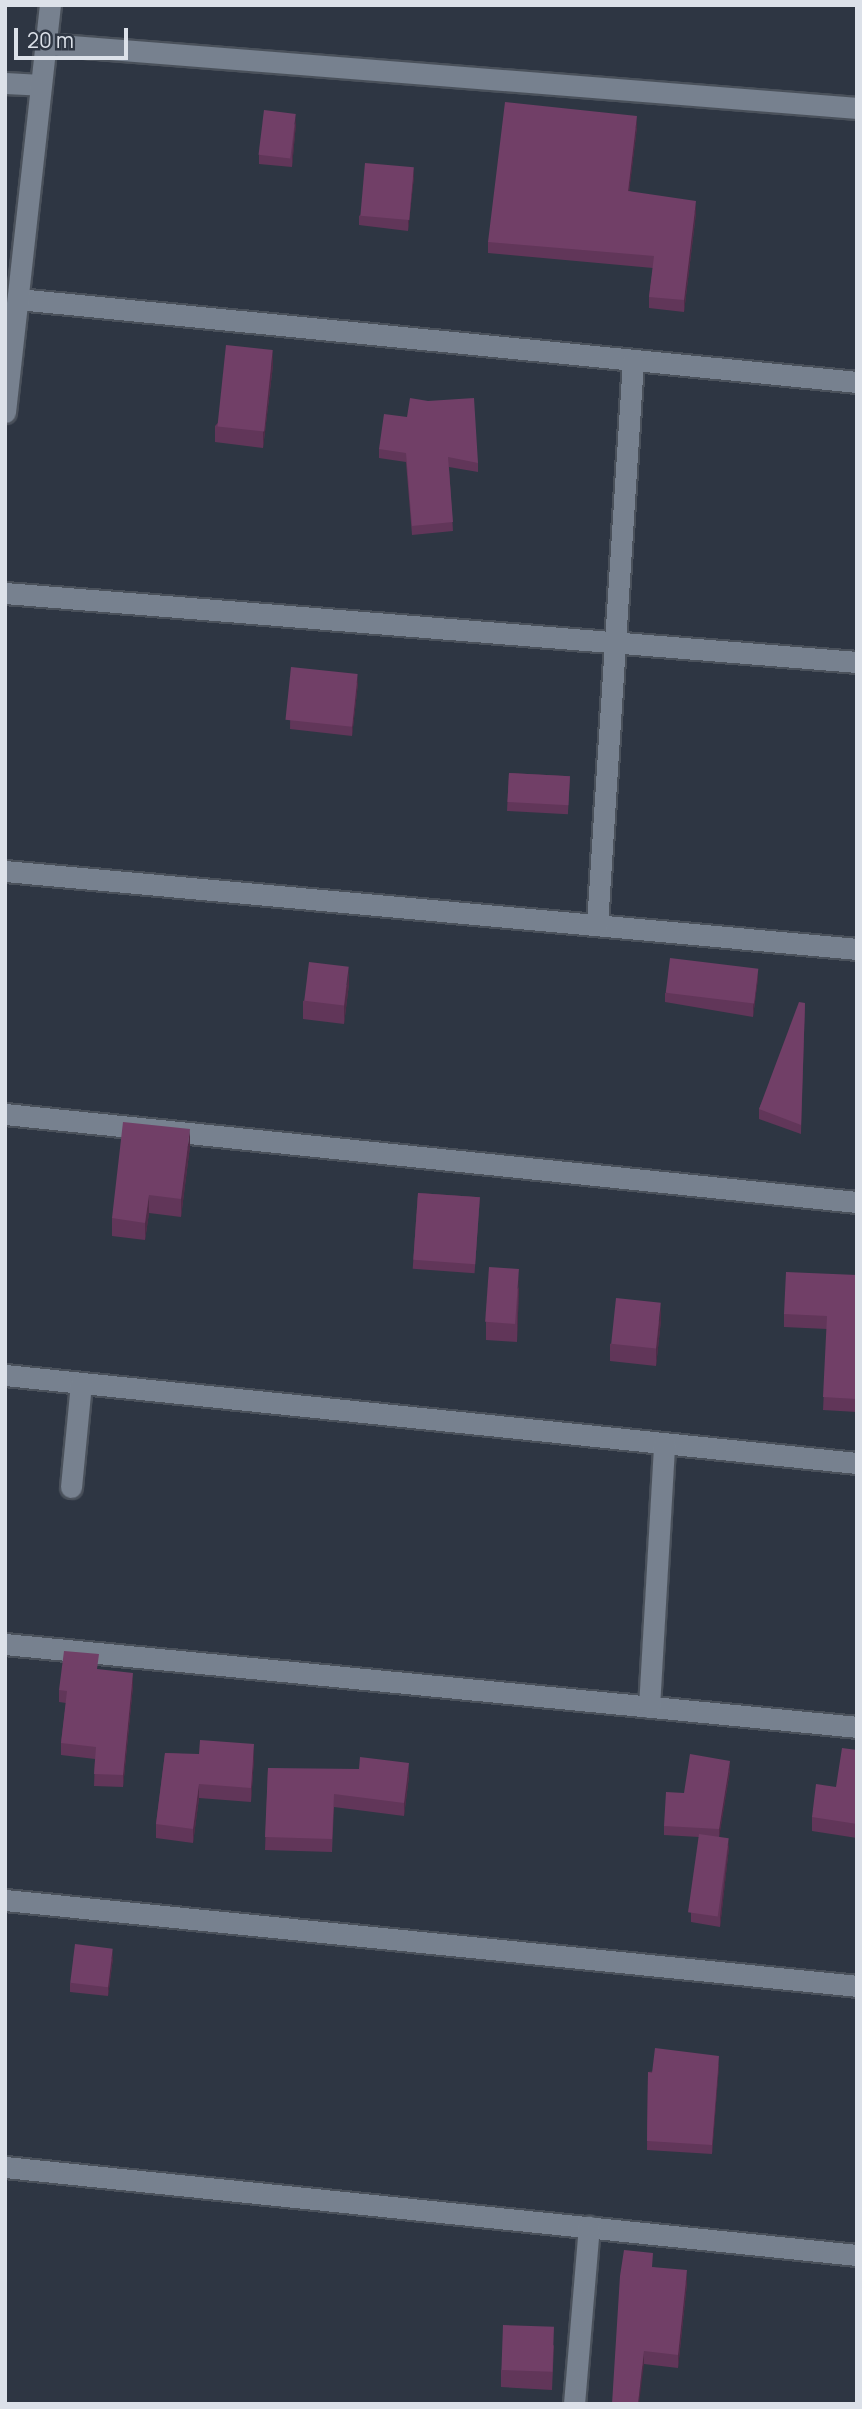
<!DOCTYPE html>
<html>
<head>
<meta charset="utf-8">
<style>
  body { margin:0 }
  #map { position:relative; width:862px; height:2409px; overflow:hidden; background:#2e3643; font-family:Manrope,sans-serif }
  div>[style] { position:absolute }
  .roads { filter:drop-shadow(2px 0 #4a515b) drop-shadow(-2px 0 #4a515b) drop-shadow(0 2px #4a515b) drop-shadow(0 -2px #4a515b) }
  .minor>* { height:21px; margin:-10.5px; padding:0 10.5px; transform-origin:10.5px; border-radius:10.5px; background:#77818f }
  .tertiary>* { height:21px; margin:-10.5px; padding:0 10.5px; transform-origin:10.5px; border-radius:10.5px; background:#77818f }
  .wall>* { inset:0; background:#613659; transform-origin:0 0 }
  .shaded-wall>* { inset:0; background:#4f2c48 }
  .building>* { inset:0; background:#713f67; transform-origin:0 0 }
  span { translate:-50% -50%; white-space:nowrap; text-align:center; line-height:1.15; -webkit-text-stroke:5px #2e3643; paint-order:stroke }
  .frame { position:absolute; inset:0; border:7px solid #dce1e9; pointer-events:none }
  .scale { position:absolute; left:14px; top:28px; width:114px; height:32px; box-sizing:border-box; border:4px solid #dce1e9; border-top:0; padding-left:9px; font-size:21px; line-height:24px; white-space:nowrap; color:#dce1e9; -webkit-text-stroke:5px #2e3643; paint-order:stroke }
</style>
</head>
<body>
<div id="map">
  <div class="roads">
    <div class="minor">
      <i style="left:46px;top:44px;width:814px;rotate:4.51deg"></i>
      <i style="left:5px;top:83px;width:36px;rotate:3deg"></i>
      <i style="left:18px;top:299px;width:843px;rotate:5.65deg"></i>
      <i style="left:5px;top:593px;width:855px;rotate:4.63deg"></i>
      <i style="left:5px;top:871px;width:856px;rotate:5.23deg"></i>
      <i style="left:597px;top:925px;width:566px;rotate:-86.35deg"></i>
      <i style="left:5px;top:1114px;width:857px;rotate:5.9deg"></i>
      <i style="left:5px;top:1375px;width:857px;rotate:5.9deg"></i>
      <i style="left:71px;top:1487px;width:104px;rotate:-84.5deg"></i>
      <i style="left:5px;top:1644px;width:856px;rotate:5.56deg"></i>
      <i style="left:649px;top:1707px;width:264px;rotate:-86.7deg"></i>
      <i style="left:5px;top:1900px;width:856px;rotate:5.76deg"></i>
      <i style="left:5px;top:2167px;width:857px;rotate:5.9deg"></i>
      <i style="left:574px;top:2404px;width:178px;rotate:-85.2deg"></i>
    </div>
    <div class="tertiary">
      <i style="left:5px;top:412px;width:409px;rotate:-83.7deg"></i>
    </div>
  </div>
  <div class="wall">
    <i style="clip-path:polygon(296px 123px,292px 167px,259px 164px,259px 155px)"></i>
    <i style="clip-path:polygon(637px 127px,629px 191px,696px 213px,684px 312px,649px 308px,649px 297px,653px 268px,488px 253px,488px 242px)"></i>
    <i style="clip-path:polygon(414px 176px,408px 231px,359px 225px,359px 216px)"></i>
    <i style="clip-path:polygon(273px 365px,263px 448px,215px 442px,215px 426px)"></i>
    <i style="clip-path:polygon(428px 401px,478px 463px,478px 472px,449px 467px,453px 531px,412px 535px,406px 462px,379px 458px,379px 449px,407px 417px)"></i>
    <i style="clip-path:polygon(291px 667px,358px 683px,352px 736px,290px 729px)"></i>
    <i style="left:509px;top:773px;width:61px;height:38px;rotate:3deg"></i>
    <i style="clip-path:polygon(758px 978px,753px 1017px,665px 1002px,665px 993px)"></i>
    <i style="clip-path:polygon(349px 984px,344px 1024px,303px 1019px,303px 1001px)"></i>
    <i style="clip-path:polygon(805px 1003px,801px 1134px,759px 1119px,759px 1109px)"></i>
    <i style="clip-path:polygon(190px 1146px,181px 1217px,149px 1213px,145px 1240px,112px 1236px,112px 1218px)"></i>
    <i style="left:418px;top:1193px;width:62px;height:76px;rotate:4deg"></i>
    <i style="clip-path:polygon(857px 1275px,857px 1412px,823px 1410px,827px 1329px,784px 1327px,784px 1314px)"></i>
    <i style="clip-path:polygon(519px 1287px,517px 1342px,486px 1340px,486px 1322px)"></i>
    <i style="clip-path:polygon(661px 1320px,656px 1366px,610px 1361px,610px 1344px)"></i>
    <i style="clip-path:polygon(99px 1670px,133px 1686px,123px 1787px,94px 1786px,95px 1759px,61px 1755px,61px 1743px,66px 1703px,59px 1702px,59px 1690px)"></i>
    <i style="clip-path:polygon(857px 1750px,857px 1838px,812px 1831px,812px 1817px,836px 1787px)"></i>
    <i style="clip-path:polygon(165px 1753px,254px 1758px,251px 1802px,199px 1798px,193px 1843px,156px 1838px,156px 1824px)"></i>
    <i style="clip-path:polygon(268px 1768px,409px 1776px,404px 1816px,334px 1807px,332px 1852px,265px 1850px)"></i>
    <i style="clip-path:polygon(730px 1770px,719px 1837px,729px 1847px,720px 1927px,691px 1922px,691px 1913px,699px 1837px,664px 1835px,664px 1826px,684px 1793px)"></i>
    <i style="clip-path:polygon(113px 1958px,108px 1996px,70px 1992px,70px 1983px)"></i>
    <i style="clip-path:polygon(719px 2065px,712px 2154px,647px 2150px,648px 2072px)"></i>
    <i style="clip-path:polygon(653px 2267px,687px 2283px,678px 2368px,644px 2364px,612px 2404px)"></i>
    <i style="clip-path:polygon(554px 2345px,552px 2390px,501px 2387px,501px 2370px)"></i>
  </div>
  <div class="shaded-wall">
    <i style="clip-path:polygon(296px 114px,296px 123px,292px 167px,292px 158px)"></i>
    <i style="clip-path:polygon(637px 116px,637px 127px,628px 202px,628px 191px)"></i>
    <i style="clip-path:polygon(414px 167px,414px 176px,408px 231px,408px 222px)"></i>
    <i style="clip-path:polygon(696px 201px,696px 213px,684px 312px,684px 300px)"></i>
    <i style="clip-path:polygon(273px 350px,273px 365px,263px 448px,263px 432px)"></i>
    <i style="clip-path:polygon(358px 674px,358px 683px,352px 736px,352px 727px)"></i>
    <i style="clip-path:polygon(349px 967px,349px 984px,344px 1024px,344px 1007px)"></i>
    <i style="clip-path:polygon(758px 969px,758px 978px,753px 1017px,753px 1008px)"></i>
    <i style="clip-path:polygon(190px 1129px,190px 1146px,181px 1217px,181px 1199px)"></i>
    <i style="clip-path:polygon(149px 1195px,149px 1213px,145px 1240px,145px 1223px)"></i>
    <i style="clip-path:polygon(519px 1269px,519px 1287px,517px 1342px,517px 1324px)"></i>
    <i style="clip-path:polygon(661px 1303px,661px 1320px,656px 1366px,656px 1349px)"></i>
    <i style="clip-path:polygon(133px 1673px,133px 1686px,123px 1787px,123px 1775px)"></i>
    <i style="clip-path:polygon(254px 1744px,254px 1758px,251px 1802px,251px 1788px)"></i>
    <i style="clip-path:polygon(730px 1761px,730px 1770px,719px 1838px,719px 1829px)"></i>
    <i style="clip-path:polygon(409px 1763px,409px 1776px,404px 1816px,404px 1803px)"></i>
    <i style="clip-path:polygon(199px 1784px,199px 1798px,193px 1843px,193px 1829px)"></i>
    <i style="clip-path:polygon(729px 1838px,729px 1847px,720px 1927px,720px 1917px)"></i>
    <i style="clip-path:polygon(113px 1949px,113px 1958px,108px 1996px,108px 1987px)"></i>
    <i style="clip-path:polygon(719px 2056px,719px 2065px,712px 2154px,712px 2145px)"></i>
    <i style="clip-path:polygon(687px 2270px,687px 2283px,678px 2368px,678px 2355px)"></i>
    <i style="clip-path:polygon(644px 2351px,644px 2364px,639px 2404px,638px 2404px)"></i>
  </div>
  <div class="building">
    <i style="clip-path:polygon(505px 102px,637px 116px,628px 191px,696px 201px,684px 300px,649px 297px,654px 256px,488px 242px)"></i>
    <i style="left:264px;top:110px;width:32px;height:45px;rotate:7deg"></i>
    <i style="left:365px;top:163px;width:49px;height:53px;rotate:5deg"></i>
    <i style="left:226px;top:345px;width:47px;height:82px;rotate:6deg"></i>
    <i style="clip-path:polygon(410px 398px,428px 401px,474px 398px,478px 463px,448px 457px,453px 522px,412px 526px,406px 453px,379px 449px,384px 414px,407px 417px)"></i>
    <i style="left:291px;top:667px;width:67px;height:53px;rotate:6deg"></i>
    <i style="left:509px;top:773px;width:61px;height:29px;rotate:3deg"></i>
    <i style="left:670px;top:958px;width:89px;height:35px;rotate:7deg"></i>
    <i style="left:309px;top:962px;width:40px;height:39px;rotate:7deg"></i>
    <i style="clip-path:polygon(799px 1002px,805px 1003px,801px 1125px,759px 1109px)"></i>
    <i style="clip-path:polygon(123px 1122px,190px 1129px,181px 1199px,149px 1195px,145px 1223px,112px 1218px)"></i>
    <i style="left:418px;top:1193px;width:62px;height:67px;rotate:4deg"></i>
    <i style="left:489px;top:1267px;width:30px;height:55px;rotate:4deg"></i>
    <i style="clip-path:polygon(786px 1272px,857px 1275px,857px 1399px,823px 1397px,827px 1316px,784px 1314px)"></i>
    <i style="left:616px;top:1298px;width:45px;height:46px;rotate:6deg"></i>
    <i style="clip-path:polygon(64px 1651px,99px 1654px,97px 1669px,133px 1673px,123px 1775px,94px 1774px,96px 1747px,61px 1743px,67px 1691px,59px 1690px)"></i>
    <i style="clip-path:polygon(200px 1740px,254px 1744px,251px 1788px,199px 1784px,193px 1829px,156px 1824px,165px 1753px,199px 1754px)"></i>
    <i style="clip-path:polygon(842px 1748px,857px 1750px,857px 1824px,812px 1817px,816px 1784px,836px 1787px)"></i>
    <i style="clip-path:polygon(690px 1754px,730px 1761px,719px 1829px,664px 1826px,666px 1792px,684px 1793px)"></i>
    <i style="clip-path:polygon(360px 1757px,409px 1763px,404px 1803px,334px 1794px,332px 1839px,265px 1837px,268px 1768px,359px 1769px)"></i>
    <i style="left:699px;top:1834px;width:30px;height:79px;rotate:8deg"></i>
    <i style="left:75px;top:1944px;width:38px;height:39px;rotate:7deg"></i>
    <i style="clip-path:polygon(655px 2048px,719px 2056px,712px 2145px,647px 2141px,648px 2072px,652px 2073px)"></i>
    <i style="clip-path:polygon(624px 2250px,653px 2253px,652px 2267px,687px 2270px,678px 2355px,644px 2351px,638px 2404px,612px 2404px,620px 2276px)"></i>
    <i style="left:503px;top:2325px;width:51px;height:45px;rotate:2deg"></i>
  </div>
  <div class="frame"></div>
  <div class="scale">20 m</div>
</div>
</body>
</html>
